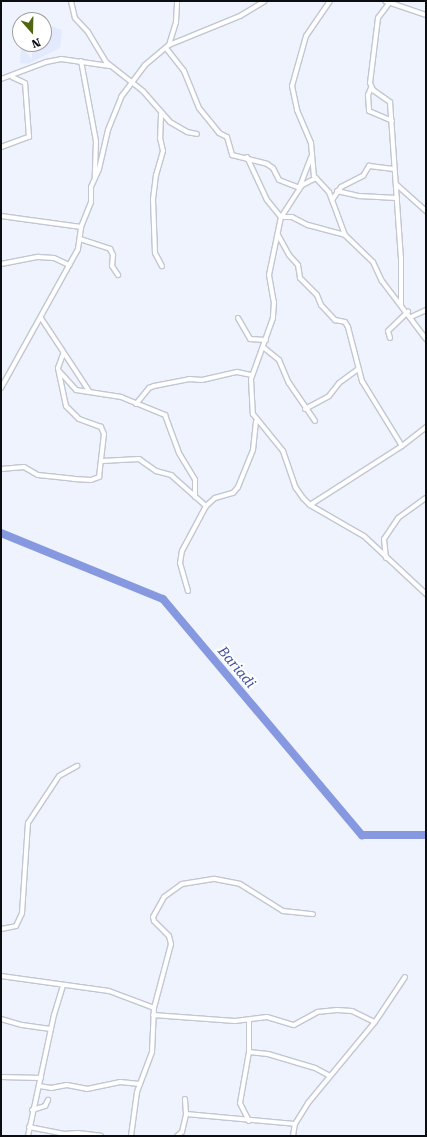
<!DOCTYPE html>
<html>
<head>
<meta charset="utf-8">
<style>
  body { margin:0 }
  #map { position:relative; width:427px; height:1137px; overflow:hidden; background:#eff3fd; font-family:"Roboto Serif",serif }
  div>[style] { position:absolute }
  .built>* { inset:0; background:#e4eafe }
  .river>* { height:8px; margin:-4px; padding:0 4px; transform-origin:4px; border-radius:4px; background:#8698df }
  .roads { filter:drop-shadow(1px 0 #c2c6d3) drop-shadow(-1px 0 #c2c6d3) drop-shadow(0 1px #c2c6d3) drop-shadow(0 -1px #c2c6d3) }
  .minor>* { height:4px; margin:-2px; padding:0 2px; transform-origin:2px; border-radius:2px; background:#fff }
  span { translate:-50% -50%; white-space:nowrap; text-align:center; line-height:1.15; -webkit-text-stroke:4px #fff; paint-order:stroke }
  .water-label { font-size:14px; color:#3f4ea2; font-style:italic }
  .frame { position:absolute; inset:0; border:2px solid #0c0d11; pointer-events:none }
  .north { position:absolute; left:12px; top:12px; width:40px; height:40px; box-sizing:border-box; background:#fff; border:1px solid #9e9ea0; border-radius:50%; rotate:160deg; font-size:11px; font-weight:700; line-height:16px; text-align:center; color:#0c0d11 }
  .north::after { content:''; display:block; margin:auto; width:14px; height:18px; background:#516510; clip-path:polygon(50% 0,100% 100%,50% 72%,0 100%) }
</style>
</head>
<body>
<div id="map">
  <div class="built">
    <i style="clip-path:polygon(44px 23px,62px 30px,60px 48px,28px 64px,20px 63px,21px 46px,32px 59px,32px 44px,44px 44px)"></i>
  </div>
  <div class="river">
    <i style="left:1px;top:533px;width:175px;rotate:22.2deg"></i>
    <i style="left:163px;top:599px;width:309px;rotate:49.9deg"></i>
    <i style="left:362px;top:835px;width:64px"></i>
  </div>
  <div class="roads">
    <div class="minor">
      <i style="left:71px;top:1px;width:17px;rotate:77deg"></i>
      <i style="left:75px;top:18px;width:19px;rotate:47deg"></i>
      <i style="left:88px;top:32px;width:35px;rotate:59deg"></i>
      <i style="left:106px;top:62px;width:47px;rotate:38.1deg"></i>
      <i style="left:143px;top:91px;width:41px;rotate:48.9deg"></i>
      <i style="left:170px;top:122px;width:20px;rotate:30deg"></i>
      <i style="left:187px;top:132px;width:10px;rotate:11deg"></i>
      <i style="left:330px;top:1px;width:42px;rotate:124.4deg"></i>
      <i style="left:306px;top:36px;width:52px;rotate:105.6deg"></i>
      <i style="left:292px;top:86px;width:25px;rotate:78deg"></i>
      <i style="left:297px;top:110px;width:36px;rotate:67deg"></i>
      <i style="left:311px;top:143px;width:33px;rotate:85deg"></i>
      <i style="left:314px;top:176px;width:22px;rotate:47deg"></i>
      <i style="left:329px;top:192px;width:46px;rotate:69.6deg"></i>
      <i style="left:345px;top:235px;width:39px;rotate:44deg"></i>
      <i style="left:373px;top:262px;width:21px;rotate:65deg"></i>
      <i style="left:382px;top:281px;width:73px;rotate:52.8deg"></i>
      <i style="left:385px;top:1px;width:43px;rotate:18.9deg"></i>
      <i style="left:390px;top:2px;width:20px;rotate:127deg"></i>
      <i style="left:378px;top:18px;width:65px;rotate:97deg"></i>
      <i style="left:370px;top:83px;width:8px;rotate:67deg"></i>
      <i style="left:373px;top:90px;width:21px;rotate:35deg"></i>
      <i style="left:390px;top:102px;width:156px;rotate:86deg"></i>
      <i style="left:401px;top:258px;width:46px;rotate:90deg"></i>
      <i style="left:169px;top:45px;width:24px;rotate:-73deg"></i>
      <i style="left:176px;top:22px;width:21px;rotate:-87deg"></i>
      <i style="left:166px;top:48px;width:29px;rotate:52deg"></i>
      <i style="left:184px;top:71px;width:40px;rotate:68deg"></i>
      <i style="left:199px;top:108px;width:32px;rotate:51deg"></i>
      <i style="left:219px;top:133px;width:9px;rotate:27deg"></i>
      <i style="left:227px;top:137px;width:19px;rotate:74deg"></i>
      <i style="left:232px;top:155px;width:36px;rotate:14deg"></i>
      <i style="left:267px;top:164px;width:7px;rotate:34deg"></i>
      <i style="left:273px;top:168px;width:13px;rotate:63deg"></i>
      <i style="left:279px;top:180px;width:22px;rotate:21deg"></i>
      <i style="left:81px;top:61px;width:81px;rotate:79.4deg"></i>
      <i style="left:96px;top:141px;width:36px;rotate:92deg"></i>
      <i style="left:1px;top:79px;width:48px;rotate:-20.7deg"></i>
      <i style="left:46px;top:62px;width:15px;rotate:-11deg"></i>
      <i style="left:61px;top:59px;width:49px;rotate:8.1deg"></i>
      <i style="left:371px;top:88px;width:8px;rotate:113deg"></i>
      <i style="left:368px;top:95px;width:16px;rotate:86deg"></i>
      <i style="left:369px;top:111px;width:25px;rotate:23deg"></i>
      <i style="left:161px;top:114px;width:24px;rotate:92deg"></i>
      <i style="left:160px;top:138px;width:13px;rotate:77deg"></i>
      <i style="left:163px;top:151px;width:25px;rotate:106deg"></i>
      <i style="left:156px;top:175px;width:24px;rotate:97deg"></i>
      <i style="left:153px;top:199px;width:54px;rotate:87.9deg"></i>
      <i style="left:155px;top:253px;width:15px;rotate:62deg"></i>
      <i style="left:1px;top:147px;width:30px;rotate:-20deg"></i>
      <i style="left:29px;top:137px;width:54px;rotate:-94.2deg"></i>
      <i style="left:25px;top:83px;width:14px;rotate:-155deg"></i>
      <i style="left:247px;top:157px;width:47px;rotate:65.1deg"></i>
      <i style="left:267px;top:200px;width:22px;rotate:51deg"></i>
      <i style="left:281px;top:217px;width:11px"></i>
      <i style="left:292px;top:217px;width:18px;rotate:27deg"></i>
      <i style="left:308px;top:225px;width:38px;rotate:15deg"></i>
      <i style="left:316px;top:178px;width:16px;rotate:153deg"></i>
      <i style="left:302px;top:185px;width:38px;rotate:123deg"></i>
      <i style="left:281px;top:217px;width:59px;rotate:101.7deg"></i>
      <i style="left:269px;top:275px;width:27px;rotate:80deg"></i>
      <i style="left:274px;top:302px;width:16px;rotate:94deg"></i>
      <i style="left:273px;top:318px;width:65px;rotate:109.8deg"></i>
      <i style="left:251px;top:379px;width:35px;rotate:87deg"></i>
      <i style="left:253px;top:414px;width:48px;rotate:51deg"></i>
      <i style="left:283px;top:451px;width:39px;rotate:71deg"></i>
      <i style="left:296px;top:488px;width:12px;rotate:55deg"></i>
      <i style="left:303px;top:498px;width:10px;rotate:45deg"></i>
      <i style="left:310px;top:505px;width:62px;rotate:29.9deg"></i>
      <i style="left:364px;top:536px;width:85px;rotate:43.1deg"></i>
      <i style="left:397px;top:185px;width:39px;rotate:42deg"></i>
      <i style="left:300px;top:186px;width:31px;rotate:-69deg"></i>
      <i style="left:337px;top:191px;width:23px;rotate:13deg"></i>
      <i style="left:359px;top:196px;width:38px;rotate:3deg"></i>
      <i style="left:332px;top:200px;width:16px;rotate:-55deg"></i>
      <i style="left:341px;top:187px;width:25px;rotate:-27deg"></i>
      <i style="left:363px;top:176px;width:12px;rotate:-59deg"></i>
      <i style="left:369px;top:166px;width:25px;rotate:7deg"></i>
      <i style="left:1px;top:216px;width:81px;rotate:7.8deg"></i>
      <i style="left:278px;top:235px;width:23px;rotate:61deg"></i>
      <i style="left:289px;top:255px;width:13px;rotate:48deg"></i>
      <i style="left:298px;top:265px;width:13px;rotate:81deg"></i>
      <i style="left:300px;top:278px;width:24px;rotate:45deg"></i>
      <i style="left:317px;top:295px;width:11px;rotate:68deg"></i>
      <i style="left:321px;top:305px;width:21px;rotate:47deg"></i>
      <i style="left:335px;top:320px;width:10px;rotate:11deg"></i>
      <i style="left:345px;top:322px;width:6px;rotate:59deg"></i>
      <i style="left:348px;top:327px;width:56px;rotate:75.5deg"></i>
      <i style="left:362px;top:381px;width:76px;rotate:58.4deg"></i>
      <i style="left:80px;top:239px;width:32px;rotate:18deg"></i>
      <i style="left:110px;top:249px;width:7px;rotate:63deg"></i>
      <i style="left:113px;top:255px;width:11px;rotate:95deg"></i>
      <i style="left:112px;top:266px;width:11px;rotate:56deg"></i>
      <i style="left:1px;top:264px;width:38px;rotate:-11deg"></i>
      <i style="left:38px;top:257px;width:16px;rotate:4deg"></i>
      <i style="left:54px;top:258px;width:17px;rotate:25deg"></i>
      <i style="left:411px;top:317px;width:17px;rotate:-25deg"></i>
      <i style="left:41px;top:318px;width:87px;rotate:56.7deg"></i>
      <i style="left:238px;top:318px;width:24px;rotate:60deg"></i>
      <i style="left:250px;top:339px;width:16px;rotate:4deg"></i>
      <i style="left:390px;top:338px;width:7px;rotate:-106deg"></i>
      <i style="left:388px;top:331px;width:28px;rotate:-44deg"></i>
      <i style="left:263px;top:347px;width:21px;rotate:39deg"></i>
      <i style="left:279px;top:360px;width:25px;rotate:67deg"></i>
      <i style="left:289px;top:383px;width:46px;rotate:55.6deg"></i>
      <i style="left:60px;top:372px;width:24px;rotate:48deg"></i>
      <i style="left:76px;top:390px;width:46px;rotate:8.8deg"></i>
      <i style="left:121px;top:397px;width:48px;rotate:22.2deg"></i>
      <i style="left:165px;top:415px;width:40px;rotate:69.8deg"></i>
      <i style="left:179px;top:453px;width:31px;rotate:59deg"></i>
      <i style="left:195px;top:480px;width:17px;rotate:90deg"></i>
      <i style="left:1px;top:388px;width:159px;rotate:-61deg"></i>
      <i style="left:78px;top:249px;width:22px;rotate:-82deg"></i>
      <i style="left:81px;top:227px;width:27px;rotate:-68deg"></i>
      <i style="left:91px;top:202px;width:15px;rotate:-90deg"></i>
      <i style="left:91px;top:187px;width:20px;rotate:-66deg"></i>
      <i style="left:99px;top:169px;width:40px;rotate:-77deg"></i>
      <i style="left:108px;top:130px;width:35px;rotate:-68deg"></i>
      <i style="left:121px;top:97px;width:40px;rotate:-53deg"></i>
      <i style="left:145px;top:65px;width:31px;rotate:-40deg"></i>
      <i style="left:169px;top:45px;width:77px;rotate:-22.2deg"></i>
      <i style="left:240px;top:16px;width:29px;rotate:-31deg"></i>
      <i style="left:136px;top:404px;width:21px;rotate:-51deg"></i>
      <i style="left:149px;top:388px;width:5px;rotate:-22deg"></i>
      <i style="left:154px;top:386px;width:36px;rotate:-11deg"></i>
      <i style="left:189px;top:379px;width:13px;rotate:4deg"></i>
      <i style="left:202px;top:380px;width:36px;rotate:-13deg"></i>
      <i style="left:237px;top:372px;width:14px;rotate:12deg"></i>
      <i style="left:305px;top:409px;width:27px;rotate:-28deg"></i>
      <i style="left:329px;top:396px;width:16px;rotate:-52deg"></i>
      <i style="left:339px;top:383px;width:24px;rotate:-36deg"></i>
      <i style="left:102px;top:461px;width:37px;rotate:-3deg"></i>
      <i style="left:139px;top:459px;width:21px;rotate:35deg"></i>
      <i style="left:156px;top:471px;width:16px;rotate:15deg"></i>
      <i style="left:171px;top:475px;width:47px;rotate:41.5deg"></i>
      <i style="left:1px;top:469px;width:23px;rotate:-5deg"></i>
      <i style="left:24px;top:467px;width:16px;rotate:30deg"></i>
      <i style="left:38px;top:475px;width:36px;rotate:6deg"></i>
      <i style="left:74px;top:479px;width:17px;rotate:3deg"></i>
      <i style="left:91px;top:480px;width:9px;rotate:-21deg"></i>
      <i style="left:99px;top:477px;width:43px;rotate:-83.4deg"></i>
      <i style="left:104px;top:434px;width:8px;rotate:-113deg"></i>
      <i style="left:101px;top:427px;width:23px;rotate:-160deg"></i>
      <i style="left:79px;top:419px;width:18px;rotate:-135deg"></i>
      <i style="left:66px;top:406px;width:39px;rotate:-102deg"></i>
      <i style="left:58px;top:368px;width:15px;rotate:-70deg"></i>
      <i style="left:310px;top:505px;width:109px;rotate:-32.7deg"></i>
      <i style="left:402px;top:446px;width:31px;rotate:-38deg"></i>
      <i style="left:386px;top:558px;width:19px;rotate:-96deg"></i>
      <i style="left:384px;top:539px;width:25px;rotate:-56deg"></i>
      <i style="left:398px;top:518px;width:34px;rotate:-36deg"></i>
      <i style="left:188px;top:591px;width:29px;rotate:-106deg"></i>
      <i style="left:180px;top:563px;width:12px;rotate:-81deg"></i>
      <i style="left:182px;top:551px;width:51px;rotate:-61.9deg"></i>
      <i style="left:206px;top:506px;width:12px;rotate:-42deg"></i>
      <i style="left:215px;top:498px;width:19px;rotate:-16deg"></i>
      <i style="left:233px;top:493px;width:8px;rotate:-50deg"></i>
      <i style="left:238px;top:487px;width:40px;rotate:-68deg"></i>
      <i style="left:253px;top:450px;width:29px;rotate:-84deg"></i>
      <i style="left:1px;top:929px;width:15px;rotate:-11deg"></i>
      <i style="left:16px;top:926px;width:14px;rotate:-65deg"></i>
      <i style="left:22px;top:913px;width:90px;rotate:-86.2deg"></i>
      <i style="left:28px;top:823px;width:56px;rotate:-56.6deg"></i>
      <i style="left:59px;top:776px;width:21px;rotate:-29deg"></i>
      <i style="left:1px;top:976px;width:109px;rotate:7.9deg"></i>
      <i style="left:109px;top:991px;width:48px;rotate:20.7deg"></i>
      <i style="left:153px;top:1015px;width:82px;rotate:4.2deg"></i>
      <i style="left:235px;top:1021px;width:32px;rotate:-7deg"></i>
      <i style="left:267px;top:1017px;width:28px;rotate:17deg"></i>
      <i style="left:294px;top:1025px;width:26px;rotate:-29deg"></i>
      <i style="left:317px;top:1012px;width:20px;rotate:-6deg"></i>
      <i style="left:337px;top:1010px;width:15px;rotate:4deg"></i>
      <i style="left:352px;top:1011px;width:25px;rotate:26deg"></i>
      <i style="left:1px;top:1019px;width:22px;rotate:16deg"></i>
      <i style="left:22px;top:1025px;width:29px;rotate:8deg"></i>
      <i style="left:249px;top:1052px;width:19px;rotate:6deg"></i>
      <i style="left:268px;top:1054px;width:49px;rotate:16.6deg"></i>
      <i style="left:315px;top:1068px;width:17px;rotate:28deg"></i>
      <i style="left:1px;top:1077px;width:40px;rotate:1.4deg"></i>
      <i style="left:39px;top:1086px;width:12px;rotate:9deg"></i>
      <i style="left:51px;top:1088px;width:16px;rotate:-11deg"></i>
      <i style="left:67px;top:1085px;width:20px;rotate:11deg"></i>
      <i style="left:87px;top:1089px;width:34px;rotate:-12deg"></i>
      <i style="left:120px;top:1082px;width:20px;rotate:6deg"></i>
      <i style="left:32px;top:1110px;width:14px;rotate:-17deg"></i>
      <i style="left:45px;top:1106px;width:7px;rotate:-63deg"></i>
      <i style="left:186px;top:1114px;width:109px;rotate:5.2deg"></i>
      <i style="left:249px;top:1121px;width:20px;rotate:-117deg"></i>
      <i style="left:240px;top:1103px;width:52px;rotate:-80deg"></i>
      <i style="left:249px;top:1052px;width:32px;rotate:-90deg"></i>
      <i style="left:29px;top:1127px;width:36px;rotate:11deg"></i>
      <i style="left:64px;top:1134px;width:14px;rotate:-4deg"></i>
      <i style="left:78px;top:1133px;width:23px;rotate:7deg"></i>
      <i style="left:28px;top:1136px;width:124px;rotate:-77.9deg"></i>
      <i style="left:54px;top:1015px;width:31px;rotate:-73deg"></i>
      <i style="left:131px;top:1136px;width:44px;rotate:-82.2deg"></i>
      <i style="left:137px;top:1092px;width:43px;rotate:-69.4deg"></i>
      <i style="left:152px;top:1052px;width:44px;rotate:-87.4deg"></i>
      <i style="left:154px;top:1008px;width:66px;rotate:-75.1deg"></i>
      <i style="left:171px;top:944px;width:8px;rotate:-104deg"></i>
      <i style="left:169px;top:936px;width:21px;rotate:-135deg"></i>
      <i style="left:154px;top:921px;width:4px;rotate:-104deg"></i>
      <i style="left:153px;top:917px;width:23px;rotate:-61deg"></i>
      <i style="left:164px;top:897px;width:22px;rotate:-36deg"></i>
      <i style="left:182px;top:884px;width:33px;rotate:-9deg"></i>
      <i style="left:215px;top:879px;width:25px;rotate:11deg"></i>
      <i style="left:240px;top:884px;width:51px;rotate:32.1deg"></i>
      <i style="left:283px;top:911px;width:30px;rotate:6deg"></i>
      <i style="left:177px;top:1136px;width:6px;rotate:-39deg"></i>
      <i style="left:182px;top:1132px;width:18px;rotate:-77deg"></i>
      <i style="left:186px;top:1114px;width:15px;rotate:-94deg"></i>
      <i style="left:293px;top:1136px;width:12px;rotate:-81deg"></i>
      <i style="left:295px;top:1124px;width:25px;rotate:-58deg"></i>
      <i style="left:308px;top:1103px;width:105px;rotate:-50.4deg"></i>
      <i style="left:375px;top:1022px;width:54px;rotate:-56.3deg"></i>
    </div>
  </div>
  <div class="water-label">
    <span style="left:237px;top:667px;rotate:50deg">Bariadi</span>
  </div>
  <div class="frame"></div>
  <div class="north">N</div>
</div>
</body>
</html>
